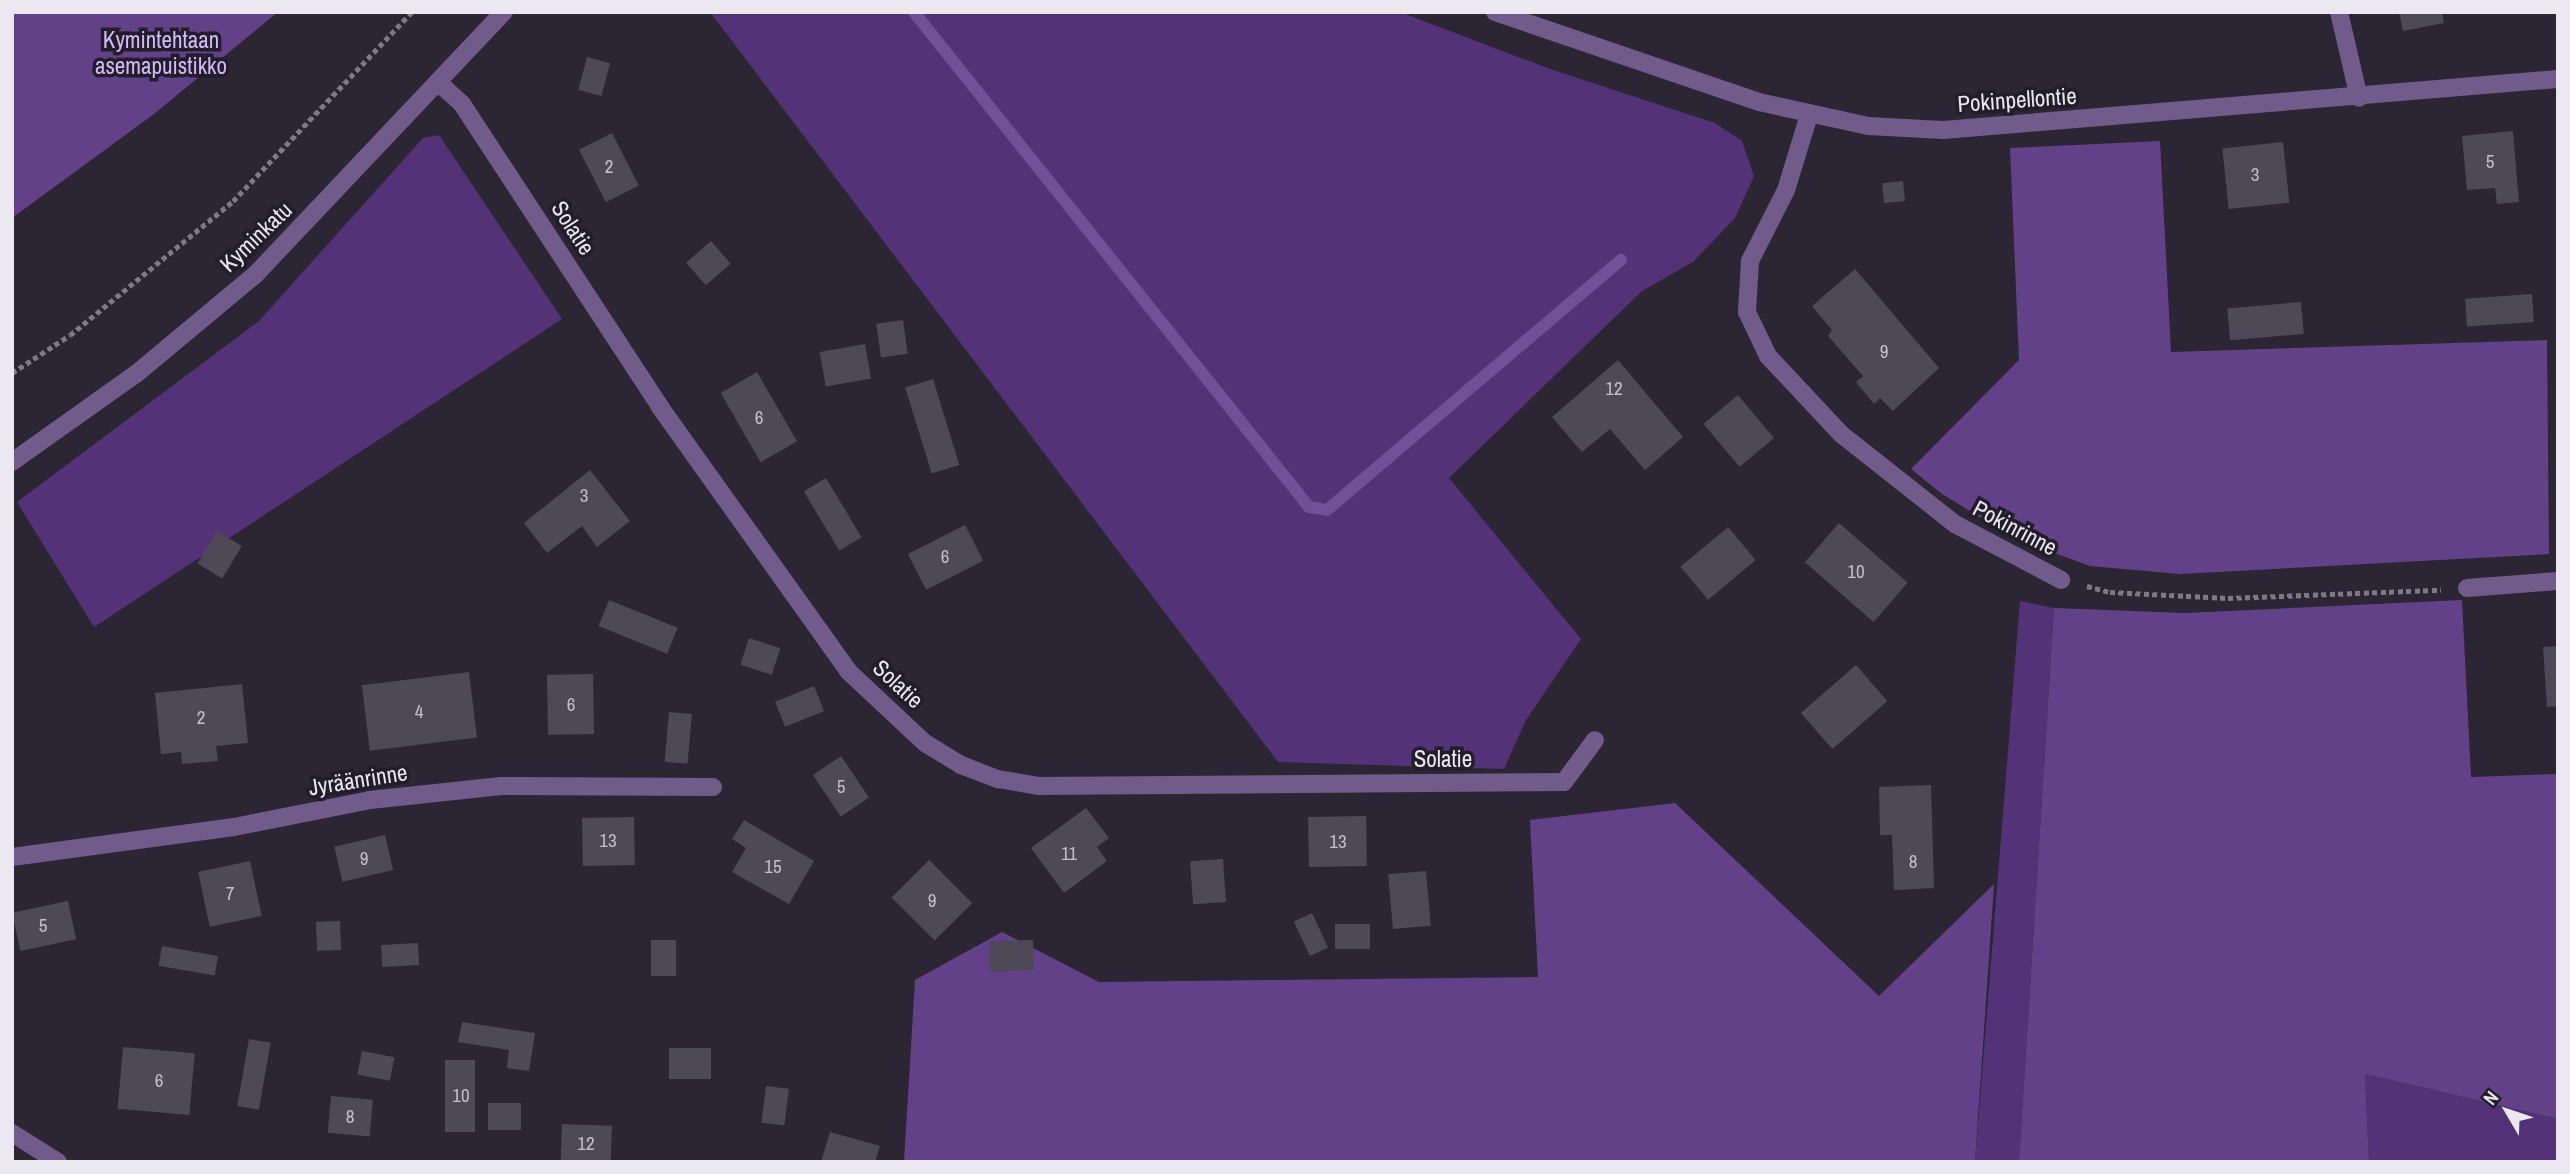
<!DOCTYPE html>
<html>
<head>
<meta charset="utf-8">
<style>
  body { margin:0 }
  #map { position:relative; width:2570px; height:1174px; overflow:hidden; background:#2c2634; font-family:"Archivo Narrow",sans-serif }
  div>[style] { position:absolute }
  .green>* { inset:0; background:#533277 }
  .forest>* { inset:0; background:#624188 }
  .stream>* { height:12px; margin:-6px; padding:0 6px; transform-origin:6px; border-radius:6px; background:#715098 }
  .building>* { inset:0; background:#4e4957; transform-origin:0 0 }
  .path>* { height:4.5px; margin-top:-2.25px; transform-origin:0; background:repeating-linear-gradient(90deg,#7e7985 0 5px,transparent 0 8.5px) }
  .minor>* { height:18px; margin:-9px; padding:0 9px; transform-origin:9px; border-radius:9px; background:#705b8b }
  span { translate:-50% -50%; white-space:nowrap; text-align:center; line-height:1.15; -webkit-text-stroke:7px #221d2a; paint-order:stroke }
  .number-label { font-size:19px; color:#c4c0ca }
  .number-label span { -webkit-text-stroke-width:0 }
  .park-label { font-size:23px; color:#d3baf6 }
  .street-label { font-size:23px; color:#ece8f1 }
  .frame { position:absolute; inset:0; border:14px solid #ece8f1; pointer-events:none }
  .north { position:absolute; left:2472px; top:1076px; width:70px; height:70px; -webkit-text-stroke:5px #221d2a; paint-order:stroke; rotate:309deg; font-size:19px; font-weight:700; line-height:28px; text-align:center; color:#ece8f1 }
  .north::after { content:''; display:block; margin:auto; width:24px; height:32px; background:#ece8f1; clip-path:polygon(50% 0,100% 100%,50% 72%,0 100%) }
</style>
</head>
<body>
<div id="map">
  <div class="green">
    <i style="clip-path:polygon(710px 12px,1400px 12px,1550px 69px,1715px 123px,1742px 141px,1754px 176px,1735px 218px,1693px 262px,1642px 291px,1449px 478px,1581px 639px,1526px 720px,1504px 769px,1278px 762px)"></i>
    <i style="clip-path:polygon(439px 135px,562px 319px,94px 627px,17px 502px,259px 321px,423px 138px)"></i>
    <i style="clip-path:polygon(2020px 601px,2054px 608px,2019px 1162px,1975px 1162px)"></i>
    <i style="clip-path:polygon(2365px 1074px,2558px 1119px,2558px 1162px,2369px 1162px)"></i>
  </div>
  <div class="forest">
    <i style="clip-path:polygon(12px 12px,278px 12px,154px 114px,12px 218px)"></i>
    <i style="clip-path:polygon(2160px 141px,2171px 352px,2547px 340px,2549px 554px,2180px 574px,2090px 566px,2016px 539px,1942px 494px,1911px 469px,2019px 360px,2010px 148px)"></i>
    <i style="clip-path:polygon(2462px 600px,2471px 777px,2558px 774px,2558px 1119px,2365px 1074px,2369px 1162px,2019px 1162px,2054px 608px,2185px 613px)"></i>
    <i style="clip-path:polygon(1675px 803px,1879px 996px,1994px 884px,1975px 1162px,904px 1162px,915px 980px,1002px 932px,1099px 982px,1538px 977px,1530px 820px)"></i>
  </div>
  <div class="stream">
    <i style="left:914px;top:12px;width:633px;rotate:51.41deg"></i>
    <i style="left:1309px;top:507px;width:18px;rotate:9deg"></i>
    <i style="left:1327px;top:510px;width:386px;rotate:-40.4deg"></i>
  </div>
  <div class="building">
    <i style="clip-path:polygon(2399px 12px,2442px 12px,2444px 23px,2403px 31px)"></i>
    <i style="left:587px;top:57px;width:24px;height:34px;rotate:15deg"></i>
    <i style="clip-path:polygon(2513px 131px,2519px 202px,2497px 204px,2495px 188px,2467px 190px,2462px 136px)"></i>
    <i style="left:612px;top:133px;width:59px;height:37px;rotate:63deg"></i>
    <i style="left:2283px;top:142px;width:61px;height:61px;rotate:84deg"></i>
    <i style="left:1903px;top:181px;width:20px;height:21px;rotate:84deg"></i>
    <i style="left:711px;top:241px;width:30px;height:33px;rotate:49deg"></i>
    <i style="clip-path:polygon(1855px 269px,1939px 368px,1893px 411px,1880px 398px,1874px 404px,1856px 382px,1863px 376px,1828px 336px,1832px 330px,1812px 306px)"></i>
    <i style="left:2532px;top:294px;width:28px;height:67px;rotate:86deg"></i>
    <i style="left:2301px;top:302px;width:32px;height:74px;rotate:85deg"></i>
    <i style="left:903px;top:320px;width:34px;height:27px;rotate:82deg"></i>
    <i style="left:865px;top:344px;width:35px;height:46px;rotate:80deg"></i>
    <i style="clip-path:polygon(1618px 360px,1683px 437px,1645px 470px,1610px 429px,1582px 452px,1552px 417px)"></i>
    <i style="left:757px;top:372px;width:80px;height:42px;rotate:60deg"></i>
    <i style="left:933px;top:379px;width:90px;height:29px;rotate:73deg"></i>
    <i style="left:1738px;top:395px;width:56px;height:45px;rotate:50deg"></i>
    <i style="clip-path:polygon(590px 470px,630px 521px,597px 547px,582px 526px,547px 553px,524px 523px)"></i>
    <i style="left:826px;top:478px;width:69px;height:26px;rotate:59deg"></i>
    <i style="left:1839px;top:523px;width:91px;height:52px;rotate:41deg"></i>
    <i style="left:965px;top:525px;width:40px;height:64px;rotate:63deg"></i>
    <i style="left:1728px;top:527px;width:43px;height:62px;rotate:50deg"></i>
    <i style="left:217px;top:531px;width:29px;height:38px;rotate:31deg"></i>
    <i style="left:609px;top:600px;width:74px;height:28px;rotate:22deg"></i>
    <i style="left:749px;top:638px;width:33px;height:28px;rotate:18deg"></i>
    <i style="clip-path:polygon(2558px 646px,2558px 706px,2547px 707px,2543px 647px)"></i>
    <i style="left:1856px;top:665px;width:48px;height:73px;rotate:49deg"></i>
    <i style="left:469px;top:672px;width:66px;height:108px;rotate:83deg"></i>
    <i style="left:593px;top:674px;width:60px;height:46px;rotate:89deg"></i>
    <i style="clip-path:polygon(242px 684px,248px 743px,216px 746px,218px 761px,182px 764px,181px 752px,161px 754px,155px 693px)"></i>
    <i style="left:814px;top:686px;width:27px;height:42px;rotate:68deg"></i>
    <i style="left:669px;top:712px;width:23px;height:50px;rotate:5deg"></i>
    <i style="left:841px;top:756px;width:50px;height:34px;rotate:56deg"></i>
    <i style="clip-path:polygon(1931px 785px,1934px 888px,1894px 890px,1892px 835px,1880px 835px,1879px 787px)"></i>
    <i style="clip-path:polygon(1086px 808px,1109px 838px,1097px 847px,1107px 861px,1064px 893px,1031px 848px)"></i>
    <i style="left:1366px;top:816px;width:50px;height:58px;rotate:89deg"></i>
    <i style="left:634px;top:817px;width:48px;height:52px;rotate:89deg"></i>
    <i style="clip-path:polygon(744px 820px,814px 861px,789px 904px,732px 872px,746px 848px,732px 839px)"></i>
    <i style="left:385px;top:835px;width:36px;height:52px;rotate:77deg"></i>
    <i style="left:1223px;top:859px;width:43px;height:33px;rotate:86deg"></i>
    <i style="left:929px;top:860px;width:61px;height:53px;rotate:45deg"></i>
    <i style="left:250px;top:861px;width:56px;height:53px;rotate:78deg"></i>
    <i style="left:1426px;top:871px;width:55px;height:38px;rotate:85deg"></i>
    <i style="left:68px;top:901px;width:39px;height:57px;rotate:78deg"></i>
    <i style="left:1312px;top:913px;width:38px;height:20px;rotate:65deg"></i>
    <i style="left:340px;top:921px;width:29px;height:24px;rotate:88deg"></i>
    <i style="left:1335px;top:924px;width:35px;height:25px"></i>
    <i style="left:651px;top:940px;width:25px;height:36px"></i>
    <i style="left:1033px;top:940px;width:30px;height:44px;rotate:88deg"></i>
    <i style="left:418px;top:943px;width:22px;height:37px;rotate:87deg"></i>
    <i style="left:162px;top:946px;width:57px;height:20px;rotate:10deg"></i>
    <i style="clip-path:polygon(462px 1022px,535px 1033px,529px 1071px,507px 1068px,509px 1050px,458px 1042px)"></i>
    <i style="left:249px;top:1039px;width:22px;height:68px;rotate:10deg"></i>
    <i style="left:123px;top:1047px;width:72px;height:62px;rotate:5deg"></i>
    <i style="left:711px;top:1048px;width:31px;height:42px;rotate:90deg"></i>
    <i style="left:362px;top:1051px;width:33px;height:24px;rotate:11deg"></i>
    <i style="left:445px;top:1060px;width:30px;height:72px"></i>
    <i style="left:766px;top:1086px;width:23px;height:37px;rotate:7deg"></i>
    <i style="left:331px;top:1096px;width:42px;height:37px;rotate:5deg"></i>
    <i style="left:488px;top:1103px;width:33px;height:27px"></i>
    <i style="left:562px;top:1124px;width:50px;height:38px;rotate:2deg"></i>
    <i style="clip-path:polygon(830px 1132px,880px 1146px,875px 1162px,821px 1162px)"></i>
  </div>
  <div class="path">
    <i style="left:12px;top:373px;width:69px;rotate:-33.2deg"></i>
    <i style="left:70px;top:335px;width:211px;rotate:-39.4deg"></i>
    <i style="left:233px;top:201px;width:260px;rotate:-46.6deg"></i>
    <i style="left:2087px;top:586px;width:24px;rotate:15deg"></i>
    <i style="left:2110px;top:592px;width:118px;rotate:2.9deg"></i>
    <i style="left:2228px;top:598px;width:213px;rotate:-2.2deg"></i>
  </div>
  <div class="minor">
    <i style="left:1495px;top:12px;width:279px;rotate:18.8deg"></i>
    <i style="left:1759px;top:102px;width:112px;rotate:12.4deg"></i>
    <i style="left:1868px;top:126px;width:75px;rotate:3.1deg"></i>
    <i style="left:1943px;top:130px;width:617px;rotate:-4.74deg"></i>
    <i style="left:2339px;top:12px;width:88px;rotate:76.9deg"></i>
    <i style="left:440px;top:84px;width:30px;rotate:42deg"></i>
    <i style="left:462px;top:104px;width:362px;rotate:56.8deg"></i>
    <i style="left:660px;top:407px;width:324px;rotate:54.5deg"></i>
    <i style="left:848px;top:671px;width:105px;rotate:43.1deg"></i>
    <i style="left:925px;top:743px;width:42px;rotate:31.4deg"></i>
    <i style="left:961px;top:765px;width:40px;rotate:21deg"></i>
    <i style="left:998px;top:779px;width:42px;rotate:9.7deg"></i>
    <i style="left:1039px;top:786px;width:525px;rotate:-0.44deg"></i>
    <i style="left:1564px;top:782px;width:52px;rotate:-53.6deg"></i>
    <i style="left:1809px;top:115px;width:78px;rotate:107deg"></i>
    <i style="left:1786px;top:190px;width:80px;rotate:116.9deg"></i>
    <i style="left:1750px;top:261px;width:51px;rotate:93.4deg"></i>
    <i style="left:1747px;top:312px;width:49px;rotate:64.5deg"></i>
    <i style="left:1768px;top:356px;width:107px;rotate:46.9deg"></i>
    <i style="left:1841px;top:434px;width:145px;rotate:38.3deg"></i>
    <i style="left:1955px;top:524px;width:120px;rotate:27.8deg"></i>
    <i style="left:12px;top:462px;width:152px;rotate:-35.4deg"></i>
    <i style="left:136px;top:374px;width:155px;rotate:-39.8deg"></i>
    <i style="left:255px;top:275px;width:362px;rotate:-46.6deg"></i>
    <i style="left:2467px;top:588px;width:91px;rotate:-4.4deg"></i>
    <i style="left:12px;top:857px;width:224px;rotate:-7.7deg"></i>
    <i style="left:234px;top:827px;width:139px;rotate:-11.2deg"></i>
    <i style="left:370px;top:800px;width:132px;rotate:-6.1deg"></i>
    <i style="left:501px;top:786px;width:212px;rotate:0.3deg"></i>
    <i style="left:12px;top:1133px;width:54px;rotate:32.2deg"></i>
  </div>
  <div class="number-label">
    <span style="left:2490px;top:162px">5</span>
    <span style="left:609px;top:167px">2</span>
    <span style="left:2255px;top:175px">3</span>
    <span style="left:1884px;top:352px">9</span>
    <span style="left:1614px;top:389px">12</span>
    <span style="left:759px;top:418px">6</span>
    <span style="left:584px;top:496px">3</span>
    <span style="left:945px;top:557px">6</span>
    <span style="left:1856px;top:572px">10</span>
    <span style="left:571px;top:705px">6</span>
    <span style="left:419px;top:712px">4</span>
    <span style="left:201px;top:718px">2</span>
    <span style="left:841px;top:787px">5</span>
    <span style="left:608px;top:841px">13</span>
    <span style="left:1338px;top:842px">13</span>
    <span style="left:1069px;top:854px">11</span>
    <span style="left:364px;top:859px">9</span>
    <span style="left:1913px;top:862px">8</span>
    <span style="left:773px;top:867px">15</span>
    <span style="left:230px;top:894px">7</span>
    <span style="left:932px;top:901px">9</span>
    <span style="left:43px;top:926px">5</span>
    <span style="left:159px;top:1081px">6</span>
    <span style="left:461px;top:1096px">10</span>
    <span style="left:350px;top:1117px">8</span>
    <span style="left:586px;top:1144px">12</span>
  </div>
  <div class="park-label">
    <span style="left:161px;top:53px">Kymintehtaan<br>asemapuistikko</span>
  </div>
  <div class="street-label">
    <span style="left:2017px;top:100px;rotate:-4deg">Pokinpellontie</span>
    <span style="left:573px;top:228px;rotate:57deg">Solatie</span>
    <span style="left:256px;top:237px;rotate:-44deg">Kyminkatu</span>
    <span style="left:2015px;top:528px;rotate:28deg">Pokinrinne</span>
    <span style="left:898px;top:684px;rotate:43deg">Solatie</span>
    <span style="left:1443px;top:759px">Solatie</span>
    <span style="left:358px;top:780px;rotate:-9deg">Jyräänrinne</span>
  </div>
  <div class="frame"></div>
  <div class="north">N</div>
</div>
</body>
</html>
